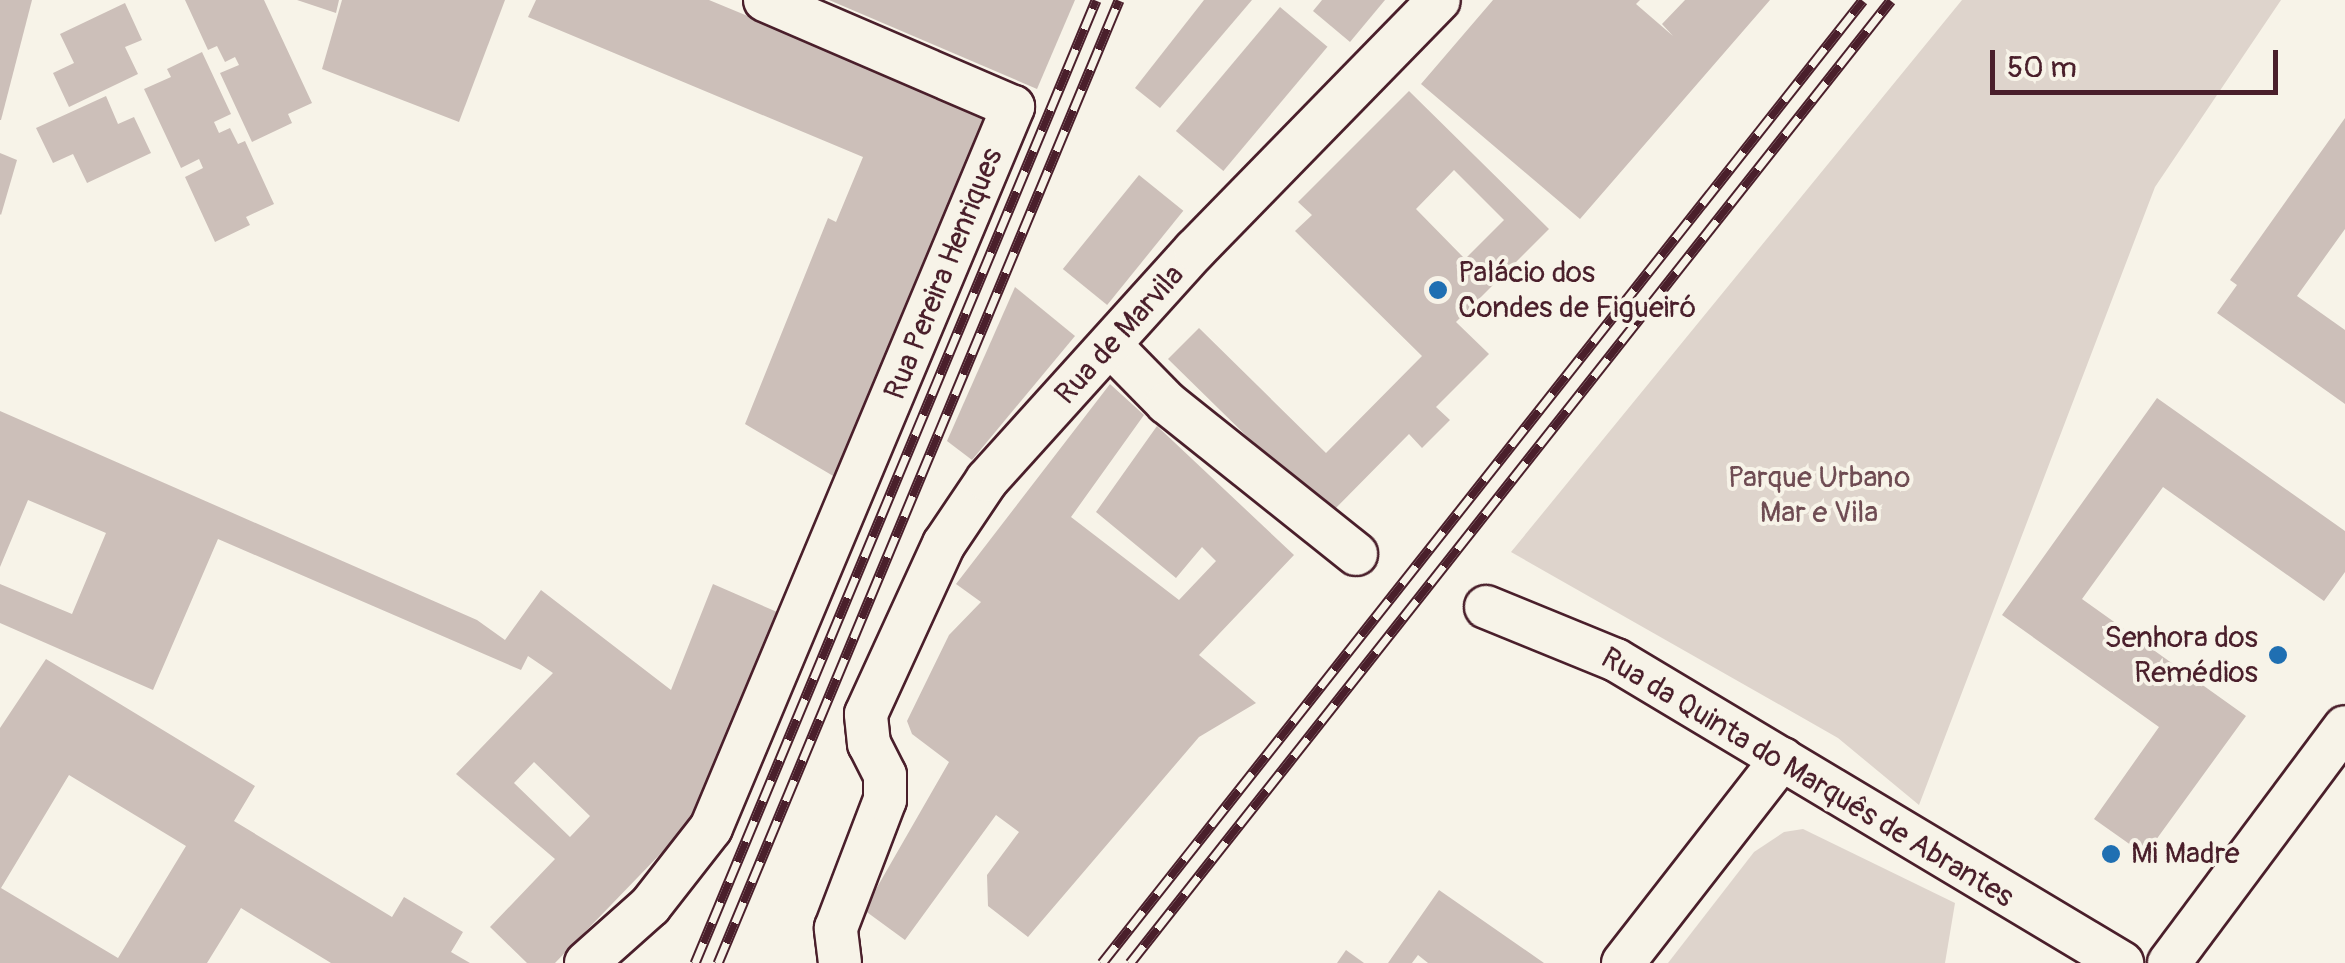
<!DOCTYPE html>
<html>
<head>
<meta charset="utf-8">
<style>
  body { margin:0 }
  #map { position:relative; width:2345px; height:963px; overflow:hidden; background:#f7f3e8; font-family:Pangolin,sans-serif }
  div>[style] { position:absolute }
  .green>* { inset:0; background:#ded4cc }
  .building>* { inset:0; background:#ccbfb9; transform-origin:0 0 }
  .roads { filter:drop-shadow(2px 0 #4a1f2b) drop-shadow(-2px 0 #4a1f2b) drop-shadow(0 2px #4a1f2b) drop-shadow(0 -2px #4a1f2b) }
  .minor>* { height:42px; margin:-21px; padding:0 21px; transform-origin:21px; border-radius:21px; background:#f7f3e8 }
  .rail>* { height:11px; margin-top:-5.5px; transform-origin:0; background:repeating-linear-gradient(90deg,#f7f3e8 0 22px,#4a1f2b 0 44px); box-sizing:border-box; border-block:2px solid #4a1f2b }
  .dots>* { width:28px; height:28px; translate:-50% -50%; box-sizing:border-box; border:5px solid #f7f3e8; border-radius:50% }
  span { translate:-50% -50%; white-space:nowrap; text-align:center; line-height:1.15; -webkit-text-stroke:8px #f7f3e8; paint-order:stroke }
  .poi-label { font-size:30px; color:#4a1f2b }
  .left { translate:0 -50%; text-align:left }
  .right { translate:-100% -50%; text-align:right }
  .street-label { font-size:30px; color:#4a1f2b }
  .park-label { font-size:30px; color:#6f4c53 }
  .scale { position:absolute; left:1990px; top:50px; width:288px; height:45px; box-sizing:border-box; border:5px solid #4a1f2b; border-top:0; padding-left:12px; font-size:30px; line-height:35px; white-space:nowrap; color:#4a1f2b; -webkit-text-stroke:8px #f7f3e8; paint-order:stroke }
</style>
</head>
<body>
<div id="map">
  <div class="green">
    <i style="clip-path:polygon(1962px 0,2281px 0,2155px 187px,1919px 805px,1838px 738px,1511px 552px)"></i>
    <i style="clip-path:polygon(1803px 829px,1955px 903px,1945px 963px,1668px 963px,1754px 852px,1784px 832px)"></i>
  </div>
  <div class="building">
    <i style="clip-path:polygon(0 0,32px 0,1px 120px,0 120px)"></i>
    <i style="clip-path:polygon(185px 0,264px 0,312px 103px,288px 114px,292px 123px,252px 142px,220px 73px,239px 65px,235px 57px,225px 62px,217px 46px,208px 50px)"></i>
    <i style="clip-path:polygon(297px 0,339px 0,336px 13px)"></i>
    <i style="clip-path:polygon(342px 0,505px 0,459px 122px,322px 69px)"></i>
    <i style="clip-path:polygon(536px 0,709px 0,991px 117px,840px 480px,745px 424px,828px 218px,836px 222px,863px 157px,528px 17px)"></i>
    <i style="clip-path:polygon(829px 0,1075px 0,1037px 89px)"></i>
    <i style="clip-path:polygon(1204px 0,1252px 0,1160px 108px,1135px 88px)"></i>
    <i style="clip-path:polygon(1322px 0,1385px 0,1350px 42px,1313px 11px)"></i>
    <i style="clip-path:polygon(1493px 0,1640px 0,1636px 4px,1673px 36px,1662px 24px,1685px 0,1770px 0,1580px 219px,1421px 84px)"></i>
    <i style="clip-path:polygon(125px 3px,142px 40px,125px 47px,138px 74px,69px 107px,53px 73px,74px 63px,60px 34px)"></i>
    <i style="left:1280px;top:7px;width:62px;height:162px;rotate:40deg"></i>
    <i style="clip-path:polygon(202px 52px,231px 114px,214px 122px,219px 133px,230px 128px,238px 144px,245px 141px,274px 204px,246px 217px,250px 225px,215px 242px,185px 177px,203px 168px,199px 159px,181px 168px,144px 89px,171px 77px,167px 69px)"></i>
    <i style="clip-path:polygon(evenodd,1409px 91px,1549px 229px,1456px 322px,1489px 354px,1436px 407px,1450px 420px,1422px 448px,1409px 434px,1328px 516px,1168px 359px,1199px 328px,1326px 453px,1422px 356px,1295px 231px,1312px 215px,1298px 202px,1409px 91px,1454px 170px,1504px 220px,1465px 259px,1416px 209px,1454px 170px)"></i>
    <i style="clip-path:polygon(106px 96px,118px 124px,134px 117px,151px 153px,87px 183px,73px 154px,53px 163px,36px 128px)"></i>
    <i style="clip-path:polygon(2345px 118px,2345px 229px,2297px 296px,2345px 330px,2345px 404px,2217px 313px,2237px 285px,2230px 280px)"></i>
    <i style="clip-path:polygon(0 153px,17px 160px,1px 215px,0 214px)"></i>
    <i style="left:1139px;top:175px;width:57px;height:121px;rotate:39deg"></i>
    <i style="clip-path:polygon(1015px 287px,1075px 336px,972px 460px,947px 441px)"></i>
    <i style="clip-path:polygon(1110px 384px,1144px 415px,1071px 517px,1179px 600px,1216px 561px,1202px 547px,1176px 578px,1096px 512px,1157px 426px,1294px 555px,1199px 655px,1256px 703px,1199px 737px,1028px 937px,988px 906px,987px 875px,1019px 832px,996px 815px,905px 940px,864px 910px,949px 762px,912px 734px,907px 721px,949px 635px,981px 602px,956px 584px)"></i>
    <i style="clip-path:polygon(2157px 398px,2345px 531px,2345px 572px,2324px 601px,2163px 487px,2082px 599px,2246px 716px,2145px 855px,2094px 819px,2159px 727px,2002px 615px)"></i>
    <i style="clip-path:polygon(evenodd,0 411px,477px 620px,505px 640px,541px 590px,671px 690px,713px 584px,784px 615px,695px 818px,555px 963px,527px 963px,490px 927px,555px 859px,456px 774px,553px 673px,528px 656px,521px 670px,218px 539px,153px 690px,0 623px,0 584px,72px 614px,106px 533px,28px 500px,0 567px,0 411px,534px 762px,590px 816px,570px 837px,514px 783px,534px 762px)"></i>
    <i style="clip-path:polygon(evenodd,46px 659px,255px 786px,234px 821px,392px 917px,404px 897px,463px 932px,451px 952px,470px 963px,331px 963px,241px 908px,207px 963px,0 963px,0 728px,46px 659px,69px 775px,186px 846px,118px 958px,1px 888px,69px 775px)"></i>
    <i style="clip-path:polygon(1439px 890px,1544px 963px,1428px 963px,1418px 955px,1412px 963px,1388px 963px)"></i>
    <i style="clip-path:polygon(1346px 950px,1364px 963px,1337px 963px)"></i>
  </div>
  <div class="roads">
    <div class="minor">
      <i style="left:1112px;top:347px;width:78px;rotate:45.5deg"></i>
      <i style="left:1167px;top:403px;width:242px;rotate:38.6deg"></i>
      <i style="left:1486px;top:607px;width:140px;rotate:22.2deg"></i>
      <i style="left:1616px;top:660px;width:590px;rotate:30.91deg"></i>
      <i style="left:586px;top:963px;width:86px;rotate:-41.7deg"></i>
      <i style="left:650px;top:906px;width:99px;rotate:-52deg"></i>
      <i style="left:711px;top:828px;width:782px;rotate:-67.27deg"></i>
      <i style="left:1013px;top:107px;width:270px;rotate:-156.7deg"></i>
      <i style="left:840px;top:963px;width:35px;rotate:-97deg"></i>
      <i style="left:836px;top:928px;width:137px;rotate:-69.1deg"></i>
      <i style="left:885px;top:800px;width:25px;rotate:-90deg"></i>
      <i style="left:885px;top:775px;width:35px;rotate:-117deg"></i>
      <i style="left:869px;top:744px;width:30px;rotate:-96deg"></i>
      <i style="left:866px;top:714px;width:187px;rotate:-65.4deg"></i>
      <i style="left:944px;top:544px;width:77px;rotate:-56.1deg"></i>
      <i style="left:987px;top:480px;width:310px;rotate:-47.9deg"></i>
      <i style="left:1195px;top:250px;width:349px;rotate:-45.7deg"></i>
      <i style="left:1623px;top:963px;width:259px;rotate:-52.1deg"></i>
      <i style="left:2169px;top:963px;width:294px;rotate:-53.3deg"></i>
    </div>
  </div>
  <div class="rail">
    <i style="left:695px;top:963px;width:1043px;rotate:-67.39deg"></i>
    <i style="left:718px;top:963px;width:1043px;rotate:-67.39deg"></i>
    <i style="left:1102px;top:963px;width:1227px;rotate:-51.68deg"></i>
    <i style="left:1130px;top:963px;width:1227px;rotate:-51.68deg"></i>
  </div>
  <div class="dots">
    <i style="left:1438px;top:290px;background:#1f6fb2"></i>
    <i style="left:2278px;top:655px;background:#1f6fb2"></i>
    <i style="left:2111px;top:854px;background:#1f6fb2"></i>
  </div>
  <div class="poi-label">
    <span class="left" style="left:1458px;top:290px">Palácio dos<br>Condes de Figueiró</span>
    <span class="right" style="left:2258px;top:655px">Senhora dos<br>Remédios</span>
    <span class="left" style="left:2131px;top:854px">Mi Madre</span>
  </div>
  <div class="street-label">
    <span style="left:944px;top:274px;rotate:-68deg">Rua Pereira Henriques</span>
    <span style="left:1120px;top:335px;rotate:-48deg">Rua de Marvila</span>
    <span style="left:1807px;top:778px;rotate:31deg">Rua da Quinta do Marquês de Abrantes</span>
  </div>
  <div class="park-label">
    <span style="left:1819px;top:495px">Parque Urbano<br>Mar e Vila</span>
  </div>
  <div class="scale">50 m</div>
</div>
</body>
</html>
